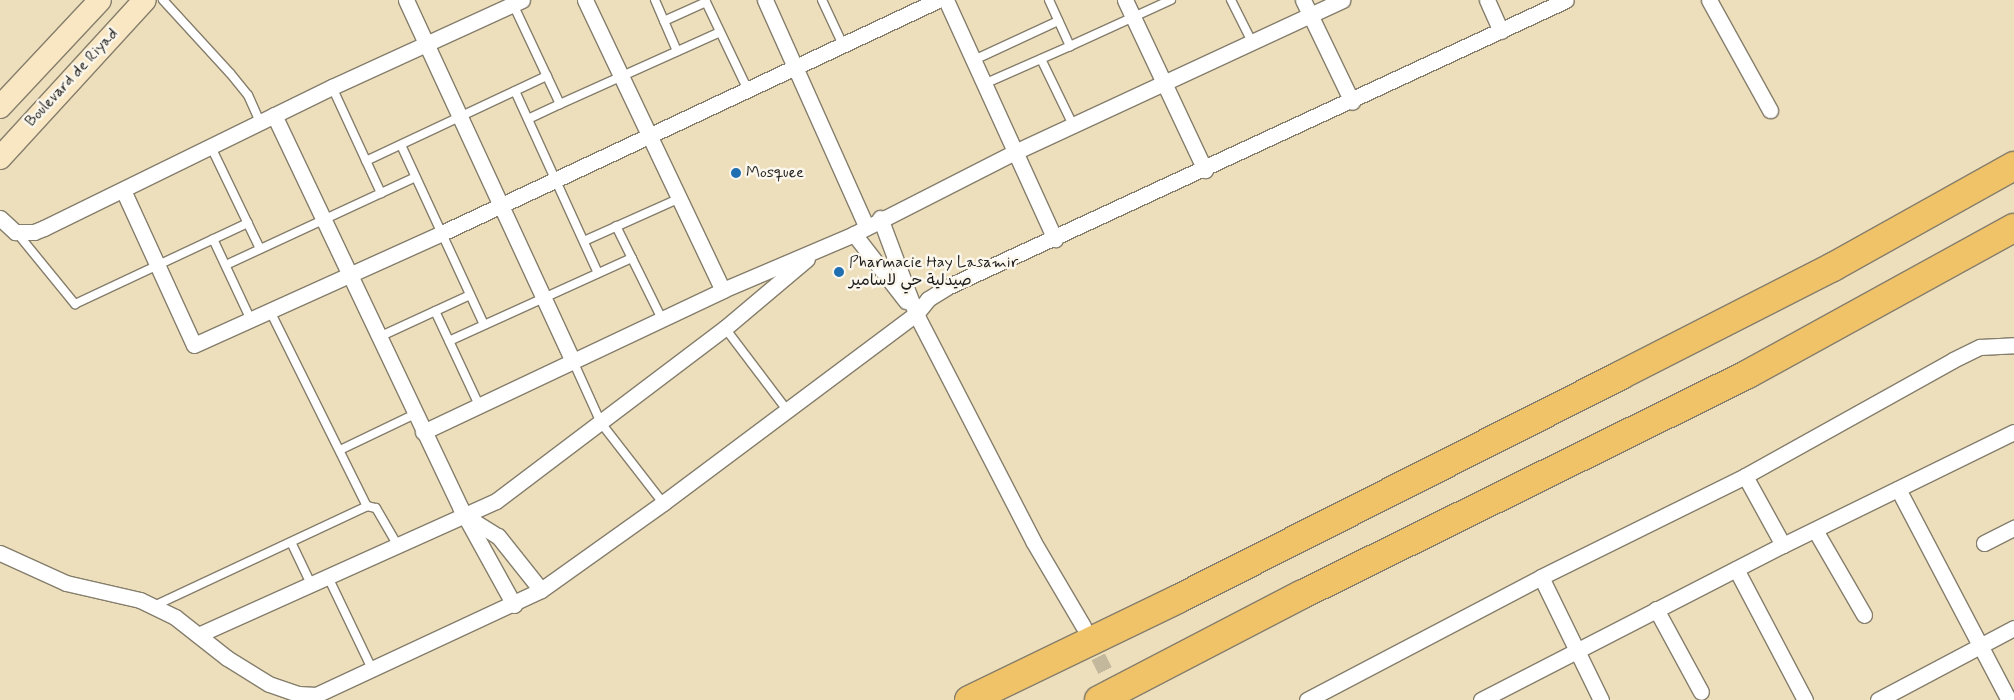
<!DOCTYPE html>
<html>
<head>
<meta charset="utf-8">
<style>
  body { margin:0 }
  #map { position:relative; width:2014px; height:700px; overflow:hidden; background:#eedfbc; font-family:Mynerve,"Playpen Sans Arabic",sans-serif }
  div>[style] { position:absolute }
  .street-tunnel>* { height:15px; margin-top:-7.5px; transform-origin:0; background:repeating-linear-gradient(90deg,#c4b89c 0 15px,transparent 0 23px) }
  .roads { filter:drop-shadow(1px 0 #857e6c) drop-shadow(-1px 0 #857e6c) drop-shadow(0 1px #857e6c) drop-shadow(0 -1px #857e6c) }
  .lane>* { height:8px; margin:-4px; padding:0 4px; transform-origin:4px; border-radius:4px; background:#fff }
  .street>* { height:15px; margin:-7.5px; padding:0 7.5px; transform-origin:7.5px; border-radius:7.5px; background:#fff }
  .secondary>* { height:22px; margin:-11px; padding:0 11px; transform-origin:11px; border-radius:11px; background:#f9e7c3 }
  .highway>* { height:28px; margin:-14px; padding:0 14px; transform-origin:14px; border-radius:14px; background:#f1c369 }
  .dots>* { width:14px; height:14px; translate:-50% -50%; box-sizing:border-box; border:2px solid #fbf7ec; border-radius:50% }
  span { translate:-50% -50%; white-space:nowrap; text-align:center; line-height:1.15; -webkit-text-stroke:5px #fbf7ec; paint-order:stroke }
  .street-label { font-size:16px; color:#1c1c1c }
  .poi-label { font-size:16px; color:#1c1c1c }
  .left { translate:0 -50%; text-align:left }
</style>
</head>
<body>
<div id="map">
  <div class="street-tunnel">
    <i style="left:1088px;top:636px;width:67px;rotate:63.4deg"></i>
  </div>
  <div class="roads">
    <div class="lane">
      <i style="left:163px;top:0;width:99px;rotate:47.5deg"></i>
      <i style="left:230px;top:73px;width:28px;rotate:51deg"></i>
      <i style="left:248px;top:95px;width:30px;rotate:66deg"></i>
      <i style="left:655px;top:0;width:56px;rotate:66.7deg"></i>
      <i style="left:822px;top:0;width:50px;rotate:65deg"></i>
      <i style="left:1049px;top:0;width:51px;rotate:65.5deg"></i>
      <i style="left:1070px;top:46px;width:111px;rotate:-24.5deg"></i>
      <i style="left:1231px;top:0;width:47px;rotate:63.4deg"></i>
      <i style="left:512px;top:2px;width:113px;rotate:64.8deg"></i>
      <i style="left:560px;top:104px;width:175px;rotate:-24.2deg"></i>
      <i style="left:664px;top:21px;width:46px;rotate:-24.3deg"></i>
      <i style="left:706px;top:2px;width:98px;rotate:64.5deg"></i>
      <i style="left:1041px;top:59px;width:73px;rotate:64.1deg"></i>
      <i style="left:974px;top:60px;width:93px;rotate:-24.9deg"></i>
      <i style="left:984px;top:84px;width:94px;rotate:-23.8deg"></i>
      <i style="left:332px;top:87px;width:117px;rotate:65.2deg"></i>
      <i style="left:515px;top:91px;width:200px;rotate:65.5deg"></i>
      <i style="left:528px;top:119px;width:35px;rotate:-25deg"></i>
      <i style="left:401px;top:145px;width:198px;rotate:65.2deg"></i>
      <i style="left:211px;top:147px;width:113px;rotate:64.3deg"></i>
      <i style="left:366px;top:161px;width:200px;rotate:-25.2deg"></i>
      <i style="left:616px;top:226px;width:104px;rotate:63.7deg"></i>
      <i style="left:17px;top:233px;width:92px;rotate:50.8deg"></i>
      <i style="left:75px;top:304px;width:191px;rotate:-25.1deg"></i>
      <i style="left:213px;top:239px;width:89px;rotate:64.9deg"></i>
      <i style="left:584px;top:241px;width:105px;rotate:-24.1deg"></i>
      <i style="left:226px;top:265px;width:209px;rotate:-24.9deg"></i>
      <i style="left:270px;top:311px;width:218px;rotate:63.6deg"></i>
      <i style="left:367px;top:506px;width:9px;rotate:13deg"></i>
      <i style="left:376px;top:508px;width:44px;rotate:59.9deg"></i>
      <i style="left:435px;top:311px;width:104px;rotate:64.9deg"></i>
      <i style="left:725px;top:328px;width:103px;rotate:52.9deg"></i>
      <i style="left:379px;top:337px;width:100px;rotate:-24.8deg"></i>
      <i style="left:449px;top:341px;width:201px;rotate:-24.4deg"></i>
      <i style="left:573px;top:361px;width:68px;rotate:65.7deg"></i>
      <i style="left:601px;top:423px;width:101px;rotate:52.2deg"></i>
      <i style="left:340px;top:450px;width:83px;rotate:-25.6deg"></i>
      <i style="left:291px;top:542px;width:47px;rotate:64.5deg"></i>
      <i style="left:328px;top:577px;width:102px;rotate:64.4deg"></i>
      <i style="left:154px;top:606px;width:235px;rotate:-25.1deg"></i>
    </div>
    <div class="street">
      <i style="left:406px;top:0;width:398px;rotate:65.2deg"></i>
      <i style="left:585px;top:0;width:321px;rotate:64.6deg"></i>
      <i style="left:765px;top:0;width:248px;rotate:65.9deg"></i>
      <i style="left:946px;top:0;width:263px;rotate:65.5deg"></i>
      <i style="left:1125px;top:0;width:188px;rotate:64.8deg"></i>
      <i style="left:1303px;top:0;width:113px;rotate:64.3deg"></i>
      <i style="left:1487px;top:0;width:34px;rotate:66deg"></i>
      <i style="left:1709px;top:0;width:126px;rotate:61deg"></i>
      <i style="left:274px;top:115px;width:434px;rotate:64.6deg"></i>
      <i style="left:460px;top:507px;width:112px;rotate:61.1deg"></i>
      <i style="left:123px;top:190px;width:170px;rotate:65.4deg"></i>
      <i style="left:194px;top:345px;width:272px;rotate:-24.3deg"></i>
      <i style="left:442px;top:233px;width:548px;rotate:-25.16deg"></i>
      <i style="left:0;top:218px;width:21px;rotate:43deg"></i>
      <i style="left:15px;top:232px;width:19px"></i>
      <i style="left:34px;top:232px;width:11px;rotate:-22deg"></i>
      <i style="left:44px;top:228px;width:321px;rotate:-26.1deg"></i>
      <i style="left:332px;top:87px;width:209px;rotate:-24.6deg"></i>
      <i style="left:880px;top:218px;width:103px;rotate:69.4deg"></i>
      <i style="left:916px;top:314px;width:255px;rotate:62.7deg"></i>
      <i style="left:1033px;top:541px;width:99px;rotate:59.5deg"></i>
      <i style="left:854px;top:234px;width:85px;rotate:52.2deg"></i>
      <i style="left:423px;top:432px;width:332px;rotate:-25.3deg"></i>
      <i style="left:723px;top:290px;width:142px;rotate:-23.1deg"></i>
      <i style="left:854px;top:234px;width:181px;rotate:-27deg"></i>
      <i style="left:1015px;top:152px;width:361px;rotate:-24.9deg"></i>
      <i style="left:1745px;top:476px;width:79px;rotate:61.2deg"></i>
      <i style="left:1898px;top:489px;width:238px;rotate:62.3deg"></i>
      <i style="left:467px;top:517px;width:36px;rotate:32deg"></i>
      <i style="left:498px;top:536px;width:69px;rotate:51.5deg"></i>
      <i style="left:1815px;top:530px;width:98px;rotate:60deg"></i>
      <i style="left:1984px;top:543px;width:34px;rotate:-27deg"></i>
      <i style="left:0;top:553px;width:72px;rotate:24.4deg"></i>
      <i style="left:66px;top:583px;width:76px;rotate:12.9deg"></i>
      <i style="left:140px;top:600px;width:39px;rotate:26deg"></i>
      <i style="left:175px;top:617px;width:66px;rotate:38.3deg"></i>
      <i style="left:227px;top:658px;width:49px;rotate:31.8deg"></i>
      <i style="left:269px;top:684px;width:31px;rotate:19deg"></i>
      <i style="left:298px;top:694px;width:18px;rotate:3deg"></i>
      <i style="left:316px;top:695px;width:248px;rotate:-25deg"></i>
      <i style="left:541px;top:590px;width:150px;rotate:-35.5deg"></i>
      <i style="left:663px;top:503px;width:316px;rotate:-36.8deg"></i>
      <i style="left:916px;top:314px;width:19px;rotate:-51deg"></i>
      <i style="left:928px;top:299px;width:22px;rotate:-32deg"></i>
      <i style="left:947px;top:287px;width:682px;rotate:-24.87deg"></i>
      <i style="left:1736px;top:569px;width:148px;rotate:62.2deg"></i>
      <i style="left:1541px;top:577px;width:137px;rotate:64deg"></i>
      <i style="left:1656px;top:609px;width:94px;rotate:61.5deg"></i>
      <i style="left:198px;top:635px;width:327px;rotate:-24.2deg"></i>
      <i style="left:496px;top:501px;width:287px;rotate:-37.1deg"></i>
      <i style="left:725px;top:328px;width:107px;rotate:-40.1deg"></i>
      <i style="left:1307px;top:700px;width:264px;rotate:-27.7deg"></i>
      <i style="left:1541px;top:577px;width:228px;rotate:-26.3deg"></i>
      <i style="left:1745px;top:476px;width:238px;rotate:-29.1deg"></i>
      <i style="left:1953px;top:360px;width:30px;rotate:-26deg"></i>
      <i style="left:1980px;top:347px;width:34px;rotate:-3deg"></i>
      <i style="left:1481px;top:700px;width:339px;rotate:-27.2deg"></i>
      <i style="left:1783px;top:545px;width:257px;rotate:-26.1deg"></i>
      <i style="left:1878px;top:700px;width:154px;rotate:-27.9deg"></i>
    </div>
    <div class="secondary">
      <i style="left:0;top:107px;width:146px;rotate:-46.9deg"></i>
      <i style="left:0;top:158px;width:214px;rotate:-47.5deg"></i>
    </div>
    <div class="highway">
      <i style="left:969px;top:700px;width:232px;rotate:-25.8deg"></i>
      <i style="left:1178px;top:599px;width:496px;rotate:-26.8deg"></i>
      <i style="left:1621px;top:375px;width:238px;rotate:-27deg"></i>
      <i style="left:1833px;top:267px;width:207px;rotate:-29.2deg"></i>
      <i style="left:1099px;top:700px;width:228px;rotate:-27.5deg"></i>
      <i style="left:1301px;top:595px;width:499px;rotate:-26.3deg"></i>
      <i style="left:1748px;top:374px;width:303px;rotate:-28.8deg"></i>
    </div>
  </div>
  <div class="dots">
    <i style="left:736px;top:173px;background:#1f6fb2"></i>
    <i style="left:839px;top:272px;background:#1f6fb2"></i>
  </div>
  <div class="street-label">
    <span style="left:72px;top:78px;rotate:-47deg">Boulevard de Riyad</span>
  </div>
  <div class="poi-label">
    <span class="left" style="left:746px;top:173px">Mosquee</span>
    <span class="left" style="left:849px;top:272px">Pharmacie Hay Lasamir<br>صيدلية حي لاسامير</span>
  </div>
</div>
</body>
</html>
